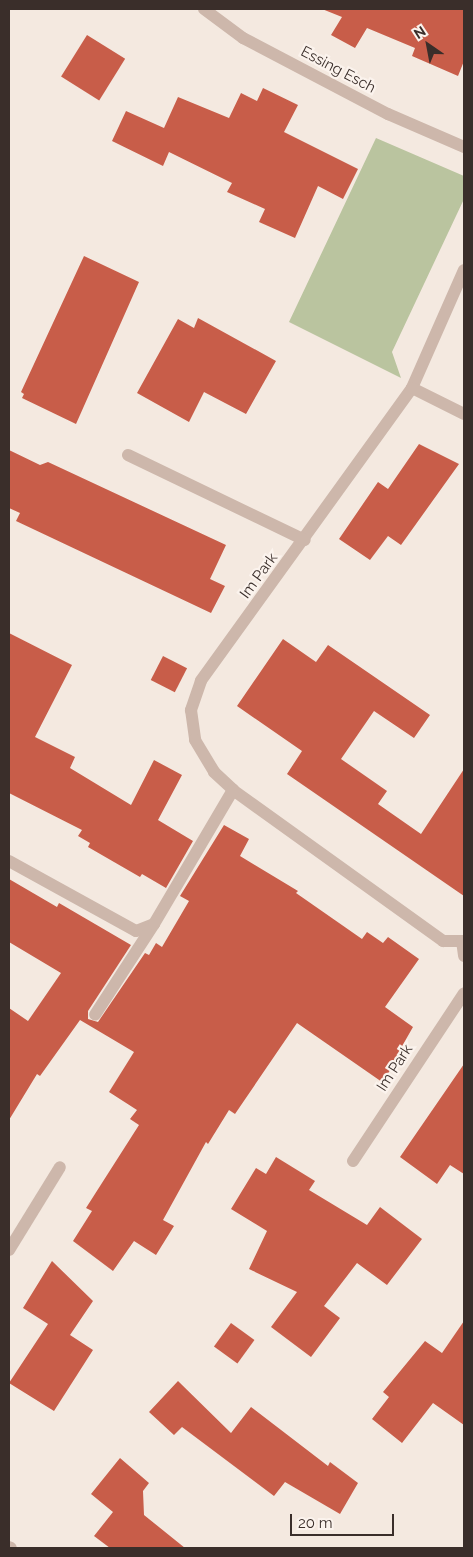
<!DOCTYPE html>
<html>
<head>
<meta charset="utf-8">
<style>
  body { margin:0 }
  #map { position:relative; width:473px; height:1557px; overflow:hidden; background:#f4e9e0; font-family:Raleway,sans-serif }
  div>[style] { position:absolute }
  .green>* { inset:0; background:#bac49f }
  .building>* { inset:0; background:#c85d49; transform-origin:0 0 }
  .street>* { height:12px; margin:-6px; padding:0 6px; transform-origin:6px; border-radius:6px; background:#cdb7ab }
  span { translate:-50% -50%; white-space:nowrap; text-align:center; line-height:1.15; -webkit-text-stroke:4.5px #fbf3ed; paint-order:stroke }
  .street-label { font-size:15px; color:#3a2e2a }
  .frame { position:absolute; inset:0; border:10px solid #3a2e2a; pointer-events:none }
  .north { position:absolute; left:403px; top:20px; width:50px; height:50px; -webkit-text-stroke:4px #fbf3ed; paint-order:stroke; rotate:327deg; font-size:14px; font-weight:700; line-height:20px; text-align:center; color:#3a2e2a }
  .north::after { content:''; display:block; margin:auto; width:18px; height:22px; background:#3a2e2a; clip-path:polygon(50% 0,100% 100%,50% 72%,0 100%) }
  .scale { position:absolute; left:290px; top:1514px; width:104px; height:22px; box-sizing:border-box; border:2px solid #3a2e2a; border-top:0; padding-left:6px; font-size:15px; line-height:18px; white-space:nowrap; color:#3a2e2a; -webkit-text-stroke:4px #fbf3ed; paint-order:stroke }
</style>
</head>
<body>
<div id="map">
  <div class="green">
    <i style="clip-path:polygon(376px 138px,464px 176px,464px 199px,392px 352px,401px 378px,289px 322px)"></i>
  </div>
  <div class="building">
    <i style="clip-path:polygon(322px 9px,464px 9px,464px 61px,458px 76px,412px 56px,415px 48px,367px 28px,355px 48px,331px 35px,342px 17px)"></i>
    <i style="left:87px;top:35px;width:45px;height:49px;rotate:32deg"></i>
    <i style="clip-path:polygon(263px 88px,298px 105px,284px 132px,358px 169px,343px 199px,318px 186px,295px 238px,259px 222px,265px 209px,227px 192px,232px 183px,169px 152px,163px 166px,112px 141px,126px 111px,164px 128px,178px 97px,229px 118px,241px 93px,257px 101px)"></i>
    <i style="clip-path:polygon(84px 256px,139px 282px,76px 424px,22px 398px,24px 394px,21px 392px)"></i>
    <i style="clip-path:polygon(198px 318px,276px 361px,246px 414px,204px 392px,189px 422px,137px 393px,178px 319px,194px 328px)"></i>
    <i style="clip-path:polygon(419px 444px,459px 464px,401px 545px,388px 536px,370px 560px,339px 539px,378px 482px,388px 489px)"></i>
    <i style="clip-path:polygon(9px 450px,40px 465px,48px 462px,226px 545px,210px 579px,225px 586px,211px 613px,16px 521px,20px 513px,9px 508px)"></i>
    <i style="clip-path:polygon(9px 633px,72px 665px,35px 737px,75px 757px,70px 768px,131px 805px,154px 760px,182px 775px,158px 820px,193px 841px,166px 888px,142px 874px,140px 877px,88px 847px,90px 843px,78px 836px,82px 830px,9px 793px)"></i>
    <i style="clip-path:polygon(283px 639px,316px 662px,328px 645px,430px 715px,414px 738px,374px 711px,341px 759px,387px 791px,378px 804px,421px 834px,464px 769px,464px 896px,287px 774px,302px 751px,237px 706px)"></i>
    <i style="left:163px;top:656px;width:27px;height:27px;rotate:27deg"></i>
    <i style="clip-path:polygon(224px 825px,249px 839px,240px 856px,298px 891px,296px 893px,362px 939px,367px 932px,383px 943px,388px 937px,419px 959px,385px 1007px,413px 1027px,401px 1048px,404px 1050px,382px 1082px,297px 1023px,235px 1114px,229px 1110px,208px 1144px,206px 1142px,163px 1220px,174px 1226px,156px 1255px,134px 1241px,113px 1271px,73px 1241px,92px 1211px,86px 1208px,139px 1125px,130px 1119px,137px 1110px,109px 1092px,134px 1052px,80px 1020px,40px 1076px,37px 1074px,9px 1120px,9px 1008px,28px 1021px,61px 973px,9px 942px,9px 879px,57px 907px,59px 903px,131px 945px,88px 1011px,88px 1019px,98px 1022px,145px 953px,149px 955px,156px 943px,162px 947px,189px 901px,180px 896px)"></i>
    <i style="clip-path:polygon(464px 1064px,464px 1174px,450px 1165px,437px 1184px,400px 1157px)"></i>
    <i style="clip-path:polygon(276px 1157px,315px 1181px,309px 1190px,367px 1225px,380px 1207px,422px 1239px,387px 1285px,357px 1263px,324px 1306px,340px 1318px,311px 1357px,271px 1327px,297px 1292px,249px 1269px,267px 1231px,231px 1209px,256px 1168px,266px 1174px)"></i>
    <i style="clip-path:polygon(52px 1261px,93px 1301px,70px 1335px,93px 1350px,54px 1411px,9px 1383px,48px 1324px,23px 1308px)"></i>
    <i style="clip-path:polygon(464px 1321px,464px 1425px,433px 1403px,402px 1443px,372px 1419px,389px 1397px,383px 1392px,425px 1341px,442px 1353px)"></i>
    <i style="left:231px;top:1323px;width:29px;height:29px;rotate:36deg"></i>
    <i style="clip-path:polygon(178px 1381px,231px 1433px,251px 1407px,328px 1466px,330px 1462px,358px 1483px,340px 1514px,285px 1482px,274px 1496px,182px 1427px,174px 1435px,149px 1412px)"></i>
    <i style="clip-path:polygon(120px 1458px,149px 1483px,143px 1491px,144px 1515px,185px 1548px,110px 1548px,94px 1536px,113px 1512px,91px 1494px)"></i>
  </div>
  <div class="street">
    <i style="left:204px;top:9px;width:49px;rotate:36.6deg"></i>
    <i style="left:243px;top:38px;width:164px;rotate:27.7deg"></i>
    <i style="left:388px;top:114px;width:83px;rotate:23.5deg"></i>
    <i style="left:464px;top:270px;width:129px;rotate:113.8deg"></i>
    <i style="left:412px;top:388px;width:361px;rotate:125.8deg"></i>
    <i style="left:201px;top:681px;width:31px;rotate:109deg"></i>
    <i style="left:191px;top:710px;width:30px;rotate:82deg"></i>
    <i style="left:195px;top:740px;width:37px;rotate:59deg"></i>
    <i style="left:214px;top:772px;width:26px;rotate:43deg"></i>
    <i style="left:233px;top:790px;width:259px;rotate:35.7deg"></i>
    <i style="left:443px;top:941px;width:21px"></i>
    <i style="left:412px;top:388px;width:58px;rotate:26.6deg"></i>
    <i style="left:128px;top:455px;width:196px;rotate:25.7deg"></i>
    <i style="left:9px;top:861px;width:145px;rotate:28.9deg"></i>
    <i style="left:136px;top:931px;width:19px;rotate:-21deg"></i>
    <i style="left:154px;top:924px;width:108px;rotate:123deg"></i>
    <i style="left:154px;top:924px;width:156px;rotate:-59.5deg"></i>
    <i style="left:462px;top:941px;width:15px;rotate:82deg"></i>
    <i style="left:353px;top:1161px;width:201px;rotate:-56.5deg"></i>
    <i style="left:9px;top:1250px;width:97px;rotate:-58.4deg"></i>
    <i style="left:9px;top:1547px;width:2px;rotate:27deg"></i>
  </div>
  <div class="street-label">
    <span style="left:338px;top:70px;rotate:28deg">Essing Esch</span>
    <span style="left:259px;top:576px;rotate:-54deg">Im Park</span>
    <span style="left:395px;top:1068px;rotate:-57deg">Im Park</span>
  </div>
  <div class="frame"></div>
  <div class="north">N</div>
  <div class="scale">20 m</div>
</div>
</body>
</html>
